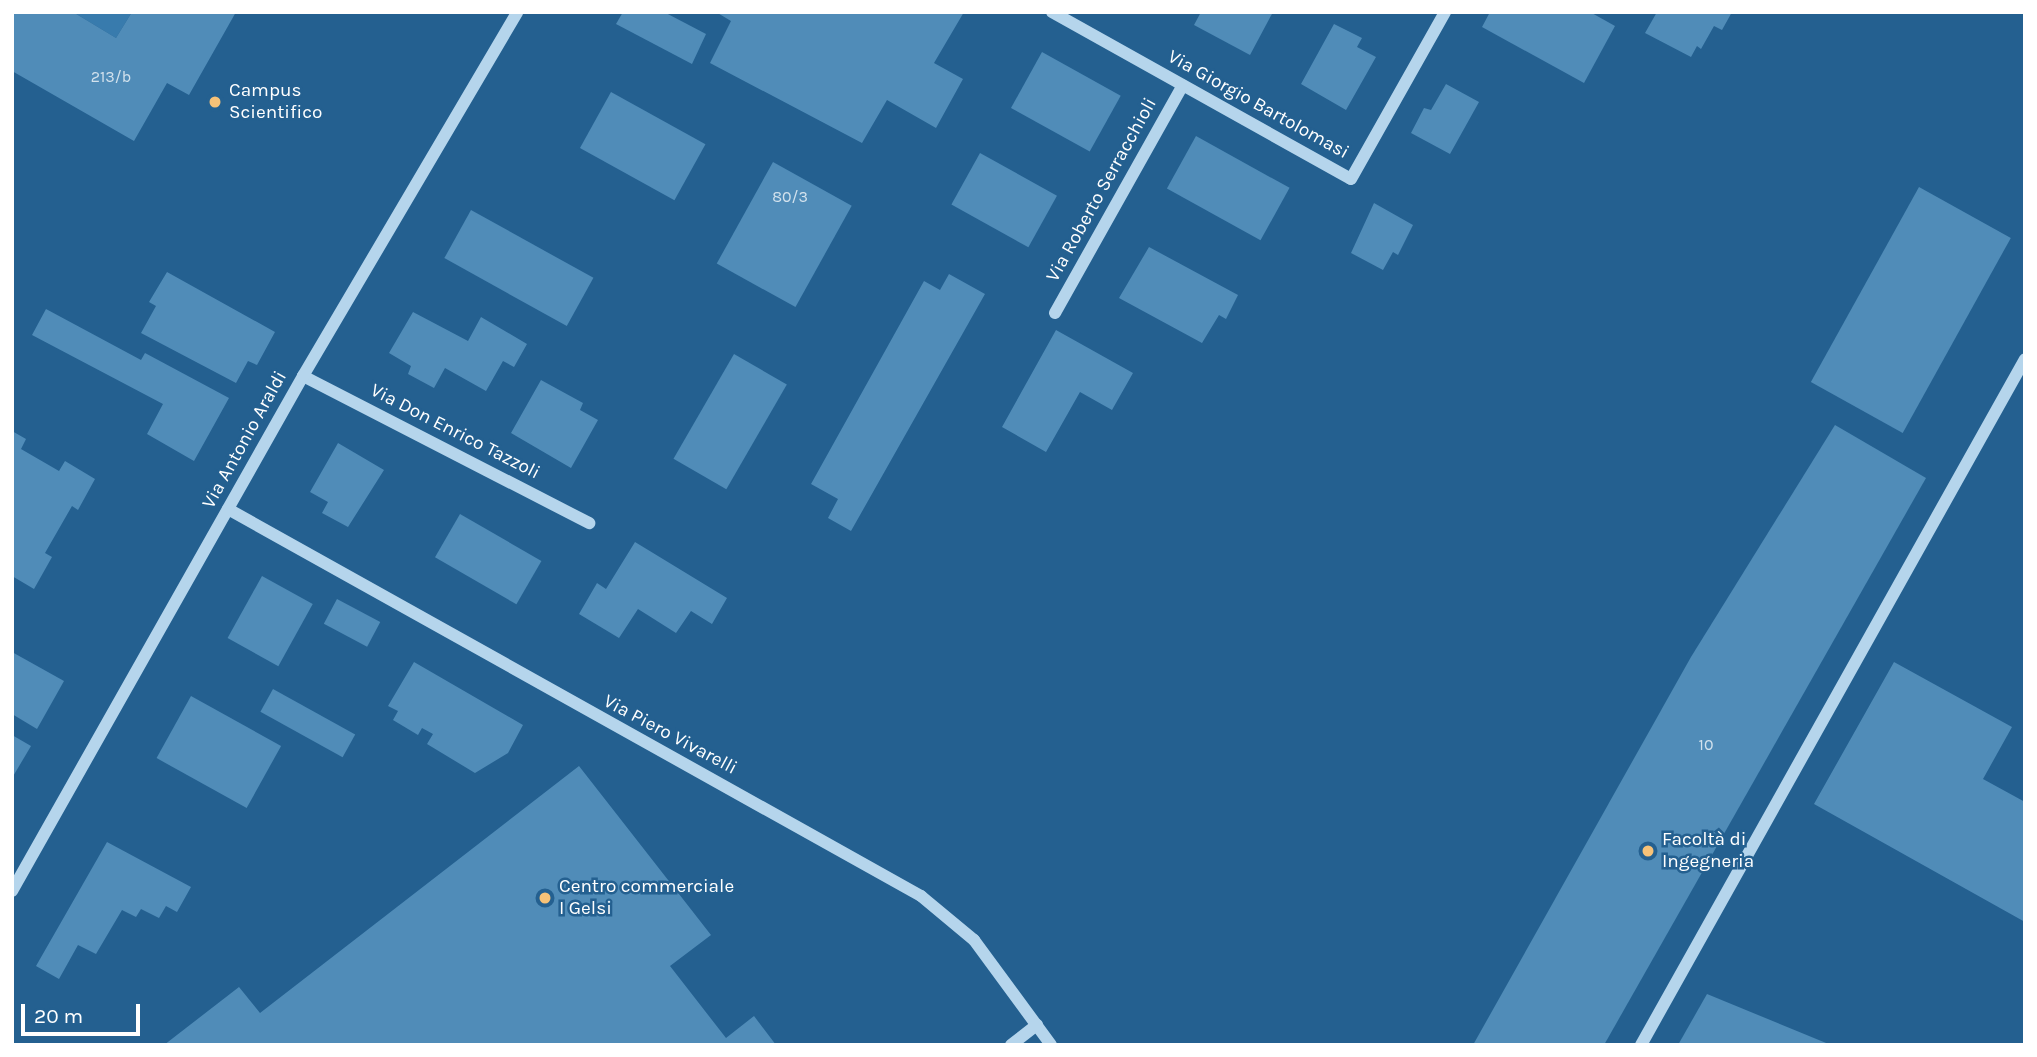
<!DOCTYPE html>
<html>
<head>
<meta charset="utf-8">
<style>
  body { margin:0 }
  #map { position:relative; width:2037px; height:1057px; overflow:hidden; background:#246090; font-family:Karla,sans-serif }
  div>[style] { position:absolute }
  .green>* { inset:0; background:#387bad }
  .building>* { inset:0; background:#508cb8; transform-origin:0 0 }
  .minor>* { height:12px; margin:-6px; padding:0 6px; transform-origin:6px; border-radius:6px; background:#b5d5ec }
  .dots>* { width:19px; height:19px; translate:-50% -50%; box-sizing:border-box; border:4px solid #246090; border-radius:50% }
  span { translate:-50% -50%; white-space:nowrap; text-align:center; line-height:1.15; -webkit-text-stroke:5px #246090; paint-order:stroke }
  .number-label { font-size:16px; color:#d3e2ed }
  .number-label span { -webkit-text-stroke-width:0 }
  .poi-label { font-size:19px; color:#fff }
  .left { translate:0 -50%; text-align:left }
  .street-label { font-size:19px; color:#fff }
  .frame { position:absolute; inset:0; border:14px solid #fff; pointer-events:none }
  .scale { position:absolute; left:21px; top:1004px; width:119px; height:32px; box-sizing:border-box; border:4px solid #fff; border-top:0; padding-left:9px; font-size:21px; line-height:24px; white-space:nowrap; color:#fff; -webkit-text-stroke:5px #246090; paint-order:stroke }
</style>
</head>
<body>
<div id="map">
  <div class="green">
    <i style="clip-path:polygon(73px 12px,132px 12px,116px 38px)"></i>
  </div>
  <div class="building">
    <i style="clip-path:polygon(12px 12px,73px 12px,116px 38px,132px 12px,236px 12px,189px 95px,167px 83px,134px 141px,12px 71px)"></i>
    <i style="clip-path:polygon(623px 12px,664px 12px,706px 34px,692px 64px,616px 24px)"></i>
    <i style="clip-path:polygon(716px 12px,964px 12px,934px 63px,963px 79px,936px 128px,887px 100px,862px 143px,710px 63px,731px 21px)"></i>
    <i style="clip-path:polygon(1201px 12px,1273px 12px,1250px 55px,1194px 25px)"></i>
    <i style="clip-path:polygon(1490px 12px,1590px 12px,1615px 26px,1584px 83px,1482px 27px)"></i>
    <i style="clip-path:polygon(1657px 12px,1732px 12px,1722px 30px,1714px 26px,1701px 49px,1697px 46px,1691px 57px,1645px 33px)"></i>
    <i style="clip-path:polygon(1334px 24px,1362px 38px,1357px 47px,1376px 57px,1346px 110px,1301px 84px)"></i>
    <i style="left:1042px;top:52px;width:90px;height:64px;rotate:29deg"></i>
    <i style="clip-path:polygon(1446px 84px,1479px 102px,1450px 154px,1411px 133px,1424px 108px,1431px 110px)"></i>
    <i style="left:611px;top:92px;width:108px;height:64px;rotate:29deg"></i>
    <i style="left:1196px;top:136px;width:107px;height:60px;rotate:29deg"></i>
    <i style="left:980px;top:153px;width:88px;height:59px;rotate:29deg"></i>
    <i style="left:773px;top:162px;width:90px;height:116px;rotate:29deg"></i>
    <i style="left:1919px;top:187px;width:105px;height:223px;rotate:29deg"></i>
    <i style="clip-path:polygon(1374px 203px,1413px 225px,1398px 255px,1393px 252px,1383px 270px,1351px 253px)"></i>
    <i style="left:471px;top:210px;width:140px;height:55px;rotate:29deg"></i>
    <i style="clip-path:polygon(1149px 247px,1238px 295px,1226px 319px,1219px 315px,1202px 343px,1119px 298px)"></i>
    <i style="clip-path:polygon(167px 272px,275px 332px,257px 365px,248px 361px,236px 383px,141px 333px,156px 306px,149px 302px)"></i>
    <i style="clip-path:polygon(949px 274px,985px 294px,851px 531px,828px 518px,838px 499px,811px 484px,924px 281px,940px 290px)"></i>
    <i style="clip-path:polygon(46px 309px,141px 360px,145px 353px,229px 398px,194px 461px,147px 434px,163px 404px,32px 335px)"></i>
    <i style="clip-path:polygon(413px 312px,468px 341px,481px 317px,527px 344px,514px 367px,503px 361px,486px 391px,445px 368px,434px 388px,408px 374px,411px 366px,389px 353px)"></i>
    <i style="clip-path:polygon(1056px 330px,1133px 373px,1112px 410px,1080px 392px,1046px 452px,1002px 427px)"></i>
    <i style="left:734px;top:354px;width:61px;height:121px;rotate:30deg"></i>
    <i style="clip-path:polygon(541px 380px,583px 403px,580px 410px,598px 420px,571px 468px,511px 433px)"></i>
    <i style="clip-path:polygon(1835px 425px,1926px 478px,1604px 1045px,1473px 1045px,1691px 657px)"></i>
    <i style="clip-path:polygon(12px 431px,26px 439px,21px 449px,59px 471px,65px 461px,95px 479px,78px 510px,72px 506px,45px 553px,52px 557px,34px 589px,12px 576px)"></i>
    <i style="clip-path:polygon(338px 443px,384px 470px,348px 527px,322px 513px,328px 502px,310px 492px)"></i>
    <i style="left:460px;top:514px;width:94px;height:50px;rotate:30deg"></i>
    <i style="clip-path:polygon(635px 542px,727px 598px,712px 624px,691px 611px,676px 633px,638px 609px,619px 638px,579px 614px,597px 583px,606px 589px)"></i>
    <i style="left:262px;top:576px;width:58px;height:71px;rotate:29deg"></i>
    <i style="left:337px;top:599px;width:49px;height:28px;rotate:28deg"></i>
    <i style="clip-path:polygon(12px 652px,64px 681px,37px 729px,12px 714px)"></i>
    <i style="clip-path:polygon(414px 662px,523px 725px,508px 753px,475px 773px,427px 744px,433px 734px,422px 728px,418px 735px,393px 720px,398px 711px,388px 706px)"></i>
    <i style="clip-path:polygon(1894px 662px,2012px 727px,1983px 779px,2025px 802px,2025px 922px,1814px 804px)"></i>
    <i style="left:273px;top:689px;width:94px;height:26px;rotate:29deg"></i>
    <i style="left:191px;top:696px;width:103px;height:71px;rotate:29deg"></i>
    <i style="clip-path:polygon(12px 735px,31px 746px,12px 778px)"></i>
    <i style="clip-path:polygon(579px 766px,711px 935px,670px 966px,726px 1038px,754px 1016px,776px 1045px,164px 1045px,239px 987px,260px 1013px)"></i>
    <i style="clip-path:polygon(107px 842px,191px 887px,177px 912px,166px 906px,159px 918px,141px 909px,136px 917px,122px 910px,96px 954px,78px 945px,59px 979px,36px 966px)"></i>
    <i style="clip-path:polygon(1707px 994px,1831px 1045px,1678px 1045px)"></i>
  </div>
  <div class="minor">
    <i style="left:1052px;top:12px;width:342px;rotate:29.2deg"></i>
    <i style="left:1351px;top:179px;width:192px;rotate:-60.6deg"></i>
    <i style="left:1055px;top:313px;width:261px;rotate:-60.7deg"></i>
    <i style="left:303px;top:376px;width:322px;rotate:27.2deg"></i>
    <i style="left:228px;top:509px;width:794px;rotate:29.18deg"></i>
    <i style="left:921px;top:896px;width:69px;rotate:39.7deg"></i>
    <i style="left:974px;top:940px;width:130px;rotate:53.7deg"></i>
    <i style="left:12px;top:891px;width:592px;rotate:-60.53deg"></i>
    <i style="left:303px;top:376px;width:422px;rotate:-59.5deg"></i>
    <i style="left:1011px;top:1045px;width:33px;rotate:-38deg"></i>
    <i style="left:1641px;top:1045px;width:786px;rotate:-60.76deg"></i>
  </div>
  <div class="dots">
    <i style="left:215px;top:102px;background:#f6c278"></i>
    <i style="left:1648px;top:851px;background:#f6c278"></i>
    <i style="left:545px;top:898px;background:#f6c278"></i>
  </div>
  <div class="number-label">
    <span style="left:111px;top:77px">213/b</span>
    <span style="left:790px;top:197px">80/3</span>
    <span style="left:1706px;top:745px">10</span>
  </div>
  <div class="poi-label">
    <span class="left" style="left:229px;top:102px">Campus<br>Scientifico</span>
    <span class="left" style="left:1662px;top:851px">Facoltà di<br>Ingegneria</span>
    <span class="left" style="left:559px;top:898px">Centro commerciale<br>I Gelsi</span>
  </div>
  <div class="street-label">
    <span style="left:1258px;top:105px;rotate:29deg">Via Giorgio Bartolomasi</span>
    <span style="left:1102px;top:190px;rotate:-61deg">Via Roberto Serracchioli</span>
    <span style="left:455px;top:432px;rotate:27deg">Via Don Enrico Tazzoli</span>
    <span style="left:245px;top:440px;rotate:-61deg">Via Antonio Araldi</span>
    <span style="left:670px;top:735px;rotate:28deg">Via Piero Vivarelli</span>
  </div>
  <div class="frame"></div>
  <div class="scale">20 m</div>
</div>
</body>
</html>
